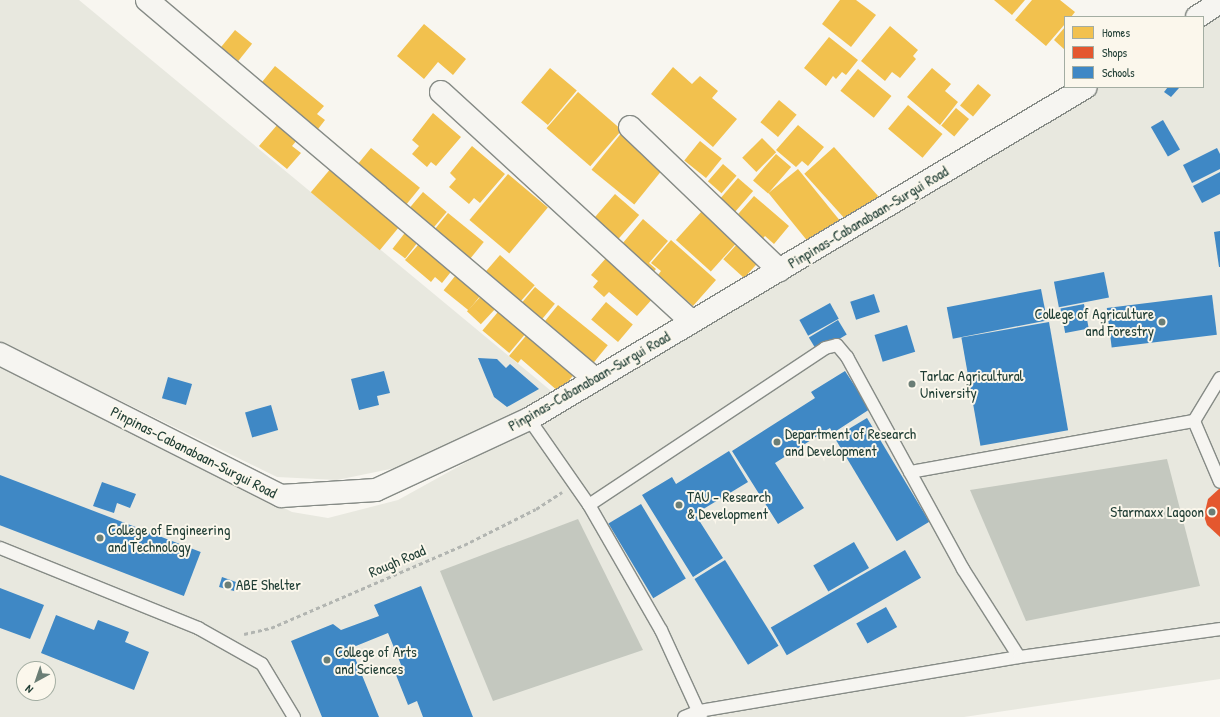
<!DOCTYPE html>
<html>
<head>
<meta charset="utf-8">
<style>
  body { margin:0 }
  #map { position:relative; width:1220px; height:717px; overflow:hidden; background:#f8f6f0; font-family:"Patrick Hand",sans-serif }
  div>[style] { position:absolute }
  .built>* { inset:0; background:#e8e8df }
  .water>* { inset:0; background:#c4c8bf }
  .homes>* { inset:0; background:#f2c14e; transform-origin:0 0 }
  .shops>* { inset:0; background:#e4572e }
  .schools>* { inset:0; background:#3f88c5; transform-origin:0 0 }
  .path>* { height:2.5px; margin-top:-1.25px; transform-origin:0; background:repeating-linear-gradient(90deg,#b2b5b1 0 4px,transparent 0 7px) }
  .roads { filter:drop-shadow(1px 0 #868b86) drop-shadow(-1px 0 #868b86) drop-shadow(0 1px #868b86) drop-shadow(0 -1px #868b86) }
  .service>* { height:12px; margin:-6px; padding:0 6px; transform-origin:6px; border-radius:6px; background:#f6f5f1 }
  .minor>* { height:22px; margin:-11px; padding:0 11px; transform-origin:11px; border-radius:11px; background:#f6f5f1 }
  .tertiary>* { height:22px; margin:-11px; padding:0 11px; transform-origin:11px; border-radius:11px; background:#f6f5f1 }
  .dots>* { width:11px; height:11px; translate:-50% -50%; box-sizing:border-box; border:2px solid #fbf7ec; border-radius:50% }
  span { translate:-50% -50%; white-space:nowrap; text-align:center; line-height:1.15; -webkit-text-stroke:4px #fbf7ec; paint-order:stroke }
  .street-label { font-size:15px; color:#1f3d34 }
  .poi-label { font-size:15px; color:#1f3d34 }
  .right { translate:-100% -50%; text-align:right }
  .left { translate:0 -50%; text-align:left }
  .legend { position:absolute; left:1064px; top:16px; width:140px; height:72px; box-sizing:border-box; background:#fbf7ec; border:1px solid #a3ada2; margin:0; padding:5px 7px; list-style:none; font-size:12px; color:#1f3d34 }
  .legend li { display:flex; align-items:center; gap:8px; height:20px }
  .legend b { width:20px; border:1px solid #a3ada2 }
  .north { position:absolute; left:16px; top:661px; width:40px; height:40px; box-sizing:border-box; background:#fbf7ec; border:1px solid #a3ada2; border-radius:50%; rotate:220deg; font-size:11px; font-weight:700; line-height:16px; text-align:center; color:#1f3d34 }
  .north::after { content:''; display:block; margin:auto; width:14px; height:18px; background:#6b7e76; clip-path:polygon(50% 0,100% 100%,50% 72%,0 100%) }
</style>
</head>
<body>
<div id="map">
  <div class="built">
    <i style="clip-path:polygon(0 0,79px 0,556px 395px,400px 467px,337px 480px,277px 477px,0 342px)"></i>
    <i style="clip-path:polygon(evenodd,1220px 11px,1220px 679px,964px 717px,0 717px,0 363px,292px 512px,328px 518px,398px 500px,568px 406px,1094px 87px,1203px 87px,1203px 21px,1220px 11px,24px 669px,48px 669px,48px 693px,24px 693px,24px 669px)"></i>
  </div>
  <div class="water">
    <i style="clip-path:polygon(1167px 459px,1200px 586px,1026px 621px,970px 490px)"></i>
    <i style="clip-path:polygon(578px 519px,643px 650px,493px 701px,440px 571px)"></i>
  </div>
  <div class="homes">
    <i style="clip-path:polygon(840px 0,856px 0,876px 15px,851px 47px,822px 24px)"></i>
    <i style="clip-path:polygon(994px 0,1025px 0,1012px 15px)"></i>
    <i style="clip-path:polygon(1032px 0,1060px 0,1075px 12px,1071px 17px,1065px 17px,1065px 24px,1046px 46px,1015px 20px)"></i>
    <i style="clip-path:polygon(424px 24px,466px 59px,453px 75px,438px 62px,424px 79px,397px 56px)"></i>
    <i style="clip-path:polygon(890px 26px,918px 50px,913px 56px,916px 59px,900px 78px,892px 72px,885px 81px,861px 61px)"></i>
    <i style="clip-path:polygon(1065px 27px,1065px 50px,1054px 40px)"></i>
    <i style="left:235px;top:30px;width:22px;height:22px;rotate:39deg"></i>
    <i style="clip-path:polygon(829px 37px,858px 60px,846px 75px,842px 72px,836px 79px,833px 76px,826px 86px,804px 68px)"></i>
    <i style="clip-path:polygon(275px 66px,324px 106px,317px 114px,325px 120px,315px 133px,258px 87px)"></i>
    <i style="clip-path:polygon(673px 67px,692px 84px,700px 76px,718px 91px,712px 98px,737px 119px,713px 147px,651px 94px)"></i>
    <i style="left:550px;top:68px;width:35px;height:45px;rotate:40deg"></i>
    <i style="clip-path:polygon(932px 68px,951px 84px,945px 91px,958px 102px,940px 125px,907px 97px)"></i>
    <i style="left:858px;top:69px;width:43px;height:28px;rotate:39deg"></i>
    <i style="left:978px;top:84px;width:17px;height:28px;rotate:40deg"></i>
    <i style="left:578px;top:92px;width:58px;height:48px;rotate:41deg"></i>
    <i style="left:779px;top:100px;width:23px;height:29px;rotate:40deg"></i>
    <i style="left:908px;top:105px;width:45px;height:31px;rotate:40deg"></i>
    <i style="left:956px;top:108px;width:17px;height:23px;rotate:40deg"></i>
    <i style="clip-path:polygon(433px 113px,461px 137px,436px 166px,431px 162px,427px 167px,412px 154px,419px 146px,412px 140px)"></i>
    <i style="clip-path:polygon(278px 124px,297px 140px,292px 146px,301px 153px,287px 169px,259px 146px)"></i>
    <i style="clip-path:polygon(798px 125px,824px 147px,808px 166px,802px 161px,796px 167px,776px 150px)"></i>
    <i style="left:623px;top:131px;width:55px;height:50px;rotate:39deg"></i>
    <i style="left:762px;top:138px;width:20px;height:28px;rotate:45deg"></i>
    <i style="left:700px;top:141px;width:28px;height:25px;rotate:39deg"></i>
    <i style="clip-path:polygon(472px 146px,505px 174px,480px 203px,474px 198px,469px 204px,449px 187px,456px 179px,450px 173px)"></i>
    <i style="left:834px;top:147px;width:66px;height:40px;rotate:48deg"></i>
    <i style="left:371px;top:148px;width:63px;height:23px;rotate:39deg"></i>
    <i style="left:776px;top:154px;width:20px;height:35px;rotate:41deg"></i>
    <i style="left:723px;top:164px;width:18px;height:23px;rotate:41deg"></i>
    <i style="left:332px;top:167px;width:90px;height:33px;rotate:40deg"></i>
    <i style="left:798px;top:169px;width:69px;height:38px;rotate:51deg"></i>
    <i style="left:508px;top:174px;width:52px;height:60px;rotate:40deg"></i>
    <i style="left:738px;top:178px;width:20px;height:31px;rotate:41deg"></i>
    <i style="left:423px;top:192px;width:31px;height:23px;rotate:40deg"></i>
    <i style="left:615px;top:194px;width:32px;height:38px;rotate:41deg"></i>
    <i style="clip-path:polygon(754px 196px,789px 226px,774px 244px,765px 236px,758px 244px,732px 221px)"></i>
    <i style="left:702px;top:211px;width:47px;height:39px;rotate:42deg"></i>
    <i style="left:448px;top:213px;width:46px;height:21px;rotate:39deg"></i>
    <i style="clip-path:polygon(643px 219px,668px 241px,649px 263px,656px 269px,649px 277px,617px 250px)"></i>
    <i style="left:411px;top:225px;width:16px;height:30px;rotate:38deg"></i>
    <i style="clip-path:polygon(425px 237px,454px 268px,442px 283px,435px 277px,431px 282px,405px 260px)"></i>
    <i style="clip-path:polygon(671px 240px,716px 280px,693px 306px,658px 275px,661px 271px,651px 263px)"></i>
    <i style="left:738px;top:243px;width:28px;height:22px;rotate:42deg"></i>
    <i style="left:500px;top:255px;width:46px;height:30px;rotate:41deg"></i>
    <i style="clip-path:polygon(607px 257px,654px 297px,637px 316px,609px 292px,604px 297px,593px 287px,598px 281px,591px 275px)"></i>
    <i style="left:460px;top:270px;width:32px;height:26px;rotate:39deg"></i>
    <i style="left:535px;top:287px;width:26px;height:28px;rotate:40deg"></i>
    <i style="left:484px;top:293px;width:19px;height:25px;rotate:43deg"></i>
    <i style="left:606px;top:302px;width:35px;height:23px;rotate:40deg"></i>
    <i style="left:558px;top:305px;width:64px;height:28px;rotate:39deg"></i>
    <i style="left:503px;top:306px;width:35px;height:32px;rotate:40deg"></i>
    <i style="clip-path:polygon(530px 331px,577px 371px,559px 392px,521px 359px,518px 363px,509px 356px)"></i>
  </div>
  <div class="shops">
    <i style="clip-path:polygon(1220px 488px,1220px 537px,1207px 525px,1204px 516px,1208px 499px)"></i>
  </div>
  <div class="schools">
    <i style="clip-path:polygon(1168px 87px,1177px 87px,1179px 88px,1171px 97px,1164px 92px)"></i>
    <i style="left:1163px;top:120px;width:34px;height:14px;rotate:60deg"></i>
    <i style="clip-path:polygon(1217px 148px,1220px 154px,1220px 169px,1192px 183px,1183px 165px)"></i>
    <i style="clip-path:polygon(1220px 172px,1220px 194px,1202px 203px,1193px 186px)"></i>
    <i style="clip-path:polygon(1220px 231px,1220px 267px,1219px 267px,1214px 232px)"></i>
    <i style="left:1104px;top:272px;width:26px;height:51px;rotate:79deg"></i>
    <i style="left:1041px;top:289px;width:32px;height:96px;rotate:79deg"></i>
    <i style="left:874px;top:294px;width:19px;height:25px;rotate:72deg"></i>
    <i style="left:1212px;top:295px;width:40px;height:106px;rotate:83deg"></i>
    <i style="left:830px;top:303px;width:18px;height:35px;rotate:61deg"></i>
    <i style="left:1084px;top:304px;width:25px;height:24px;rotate:79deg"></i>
    <i style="left:838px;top:320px;width:17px;height:34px;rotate:59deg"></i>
    <i style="left:1049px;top:322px;width:110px;height:89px;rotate:80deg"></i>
    <i style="left:907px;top:325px;width:28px;height:34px;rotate:73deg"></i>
    <i style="clip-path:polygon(478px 358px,497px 359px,506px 368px,510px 364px,539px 389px,507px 407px,494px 397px)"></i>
    <i style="clip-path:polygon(384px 371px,390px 393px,377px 396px,379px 405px,359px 410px,351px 379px)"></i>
    <i style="clip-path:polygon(845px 371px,870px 409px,833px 433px,830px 428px,775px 463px,804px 508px,778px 524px,732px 451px,815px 398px,811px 392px)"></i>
    <i style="left:168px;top:377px;width:25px;height:22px;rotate:16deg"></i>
    <i style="left:271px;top:405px;width:26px;height:27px;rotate:74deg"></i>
    <i style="left:867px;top:418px;width:121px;height:38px;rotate:59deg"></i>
    <i style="clip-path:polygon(729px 451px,748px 482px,695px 514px,723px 558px,693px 577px,642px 495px,672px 477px,676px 484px)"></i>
    <i style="left:0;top:475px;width:215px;height:47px;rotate:21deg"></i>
    <i style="clip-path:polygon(102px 482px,136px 494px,130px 508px,117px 503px,114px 513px,93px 506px)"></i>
    <i style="left:641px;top:504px;width:87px;height:38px;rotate:59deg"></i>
    <i style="left:854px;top:542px;width:30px;height:47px;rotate:60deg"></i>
    <i style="left:905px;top:550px;width:32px;height:155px;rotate:60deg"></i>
    <i style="left:725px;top:560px;width:101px;height:36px;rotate:58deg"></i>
    <i style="clip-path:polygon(222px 577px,236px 582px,234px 591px,219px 587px)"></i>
    <i style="clip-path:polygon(421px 586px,473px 717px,423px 717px,417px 701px,408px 705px,396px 675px,404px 672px,388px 633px,351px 648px,379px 717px,322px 717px,291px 641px,333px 624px,341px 630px,379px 616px,374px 605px)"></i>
    <i style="clip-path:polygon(0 588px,44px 605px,30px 639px,0 628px)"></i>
    <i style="left:886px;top:607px;width:23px;height:34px;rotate:61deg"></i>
    <i style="clip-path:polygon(56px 615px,94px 630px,98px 620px,129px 632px,125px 642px,149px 652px,134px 690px,41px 653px)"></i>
  </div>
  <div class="path">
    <i style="left:244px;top:634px;width:28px;rotate:-13deg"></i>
    <i style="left:271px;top:628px;width:210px;rotate:-23.3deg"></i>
    <i style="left:464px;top:545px;width:80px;rotate:-26.6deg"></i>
    <i style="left:536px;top:509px;width:31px;rotate:-33deg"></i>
  </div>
  <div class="roads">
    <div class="service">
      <i style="left:1220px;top:378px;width:50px;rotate:121.2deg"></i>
      <i style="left:1194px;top:421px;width:66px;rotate:66.9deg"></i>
      <i style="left:529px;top:419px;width:105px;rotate:55.1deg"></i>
      <i style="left:589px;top:505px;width:283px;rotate:-33.6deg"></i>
      <i style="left:825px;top:348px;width:12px;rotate:-14deg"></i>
      <i style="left:837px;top:345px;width:16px;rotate:50deg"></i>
      <i style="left:847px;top:357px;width:242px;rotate:61.3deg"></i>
      <i style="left:963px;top:569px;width:104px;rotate:57.5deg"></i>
      <i style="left:1019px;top:657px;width:325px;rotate:170.4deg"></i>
      <i style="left:699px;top:711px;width:16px;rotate:158deg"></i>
      <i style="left:910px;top:472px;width:289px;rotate:-10.2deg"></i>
      <i style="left:589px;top:505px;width:144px;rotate:60.1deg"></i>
      <i style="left:661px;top:630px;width:96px;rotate:65.3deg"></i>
      <i style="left:0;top:548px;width:214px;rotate:22deg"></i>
      <i style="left:198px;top:628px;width:73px;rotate:29.4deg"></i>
      <i style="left:262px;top:664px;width:62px;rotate:58.9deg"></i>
      <i style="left:1019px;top:657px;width:203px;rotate:-7.9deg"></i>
    </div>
    <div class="minor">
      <i style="left:147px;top:0;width:587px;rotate:40.23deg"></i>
      <i style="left:441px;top:92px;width:340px;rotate:42.5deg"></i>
      <i style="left:630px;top:127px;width:207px;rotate:43.8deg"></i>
    </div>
    <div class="tertiary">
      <i style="left:1197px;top:17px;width:27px;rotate:-33deg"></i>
      <i style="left:0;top:354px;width:315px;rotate:26.8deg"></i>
      <i style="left:281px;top:496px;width:95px;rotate:-3.6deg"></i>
      <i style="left:376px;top:490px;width:169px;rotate:-24.9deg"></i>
      <i style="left:529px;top:419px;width:648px;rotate:-30.8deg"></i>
    </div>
  </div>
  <div class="dots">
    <i style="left:1162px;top:322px;background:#6b7e76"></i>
    <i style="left:912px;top:384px;background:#6b7e76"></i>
    <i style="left:777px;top:442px;background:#6b7e76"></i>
    <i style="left:679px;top:505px;background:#6b7e76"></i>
    <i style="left:1212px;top:512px;background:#6b7e76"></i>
    <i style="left:100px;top:538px;background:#6b7e76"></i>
    <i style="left:228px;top:585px;background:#6b7e76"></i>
    <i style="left:327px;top:660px;background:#6b7e76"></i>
  </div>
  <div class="street-label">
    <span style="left:868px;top:217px;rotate:-31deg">Pinpinas-Cabanabaan-Surgui Road</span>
    <span style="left:589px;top:381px;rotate:-30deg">Pinpinas-Cabanabaan-Surgui Road</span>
    <span style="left:194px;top:452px;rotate:27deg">Pinpinas-Cabanabaan-Surgui Road</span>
    <span style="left:397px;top:561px;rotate:-23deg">Rough Road</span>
  </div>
  <div class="poi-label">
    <span class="right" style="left:1154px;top:322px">College of Agriculture<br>and Forestry</span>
    <span class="left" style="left:920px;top:384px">Tarlac Agricultural<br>University</span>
    <span class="left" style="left:785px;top:442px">Department of Research<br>and Development</span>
    <span class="left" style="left:687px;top:505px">TAU - Research<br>&amp; Development</span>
    <span class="right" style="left:1204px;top:512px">Starmaxx Lagoon</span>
    <span class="left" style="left:108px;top:538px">College of Engineering<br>and Technology</span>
    <span class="left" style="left:236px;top:585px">ABE Shelter</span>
    <span class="left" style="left:335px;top:660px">College of Arts<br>and Sciences</span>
  </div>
  <ul class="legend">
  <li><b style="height:11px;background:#f2c14e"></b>Homes</li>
  <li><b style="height:11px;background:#e4572e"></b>Shops</li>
  <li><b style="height:11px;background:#3f88c5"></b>Schools</li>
  </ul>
  <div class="north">N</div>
</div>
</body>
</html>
